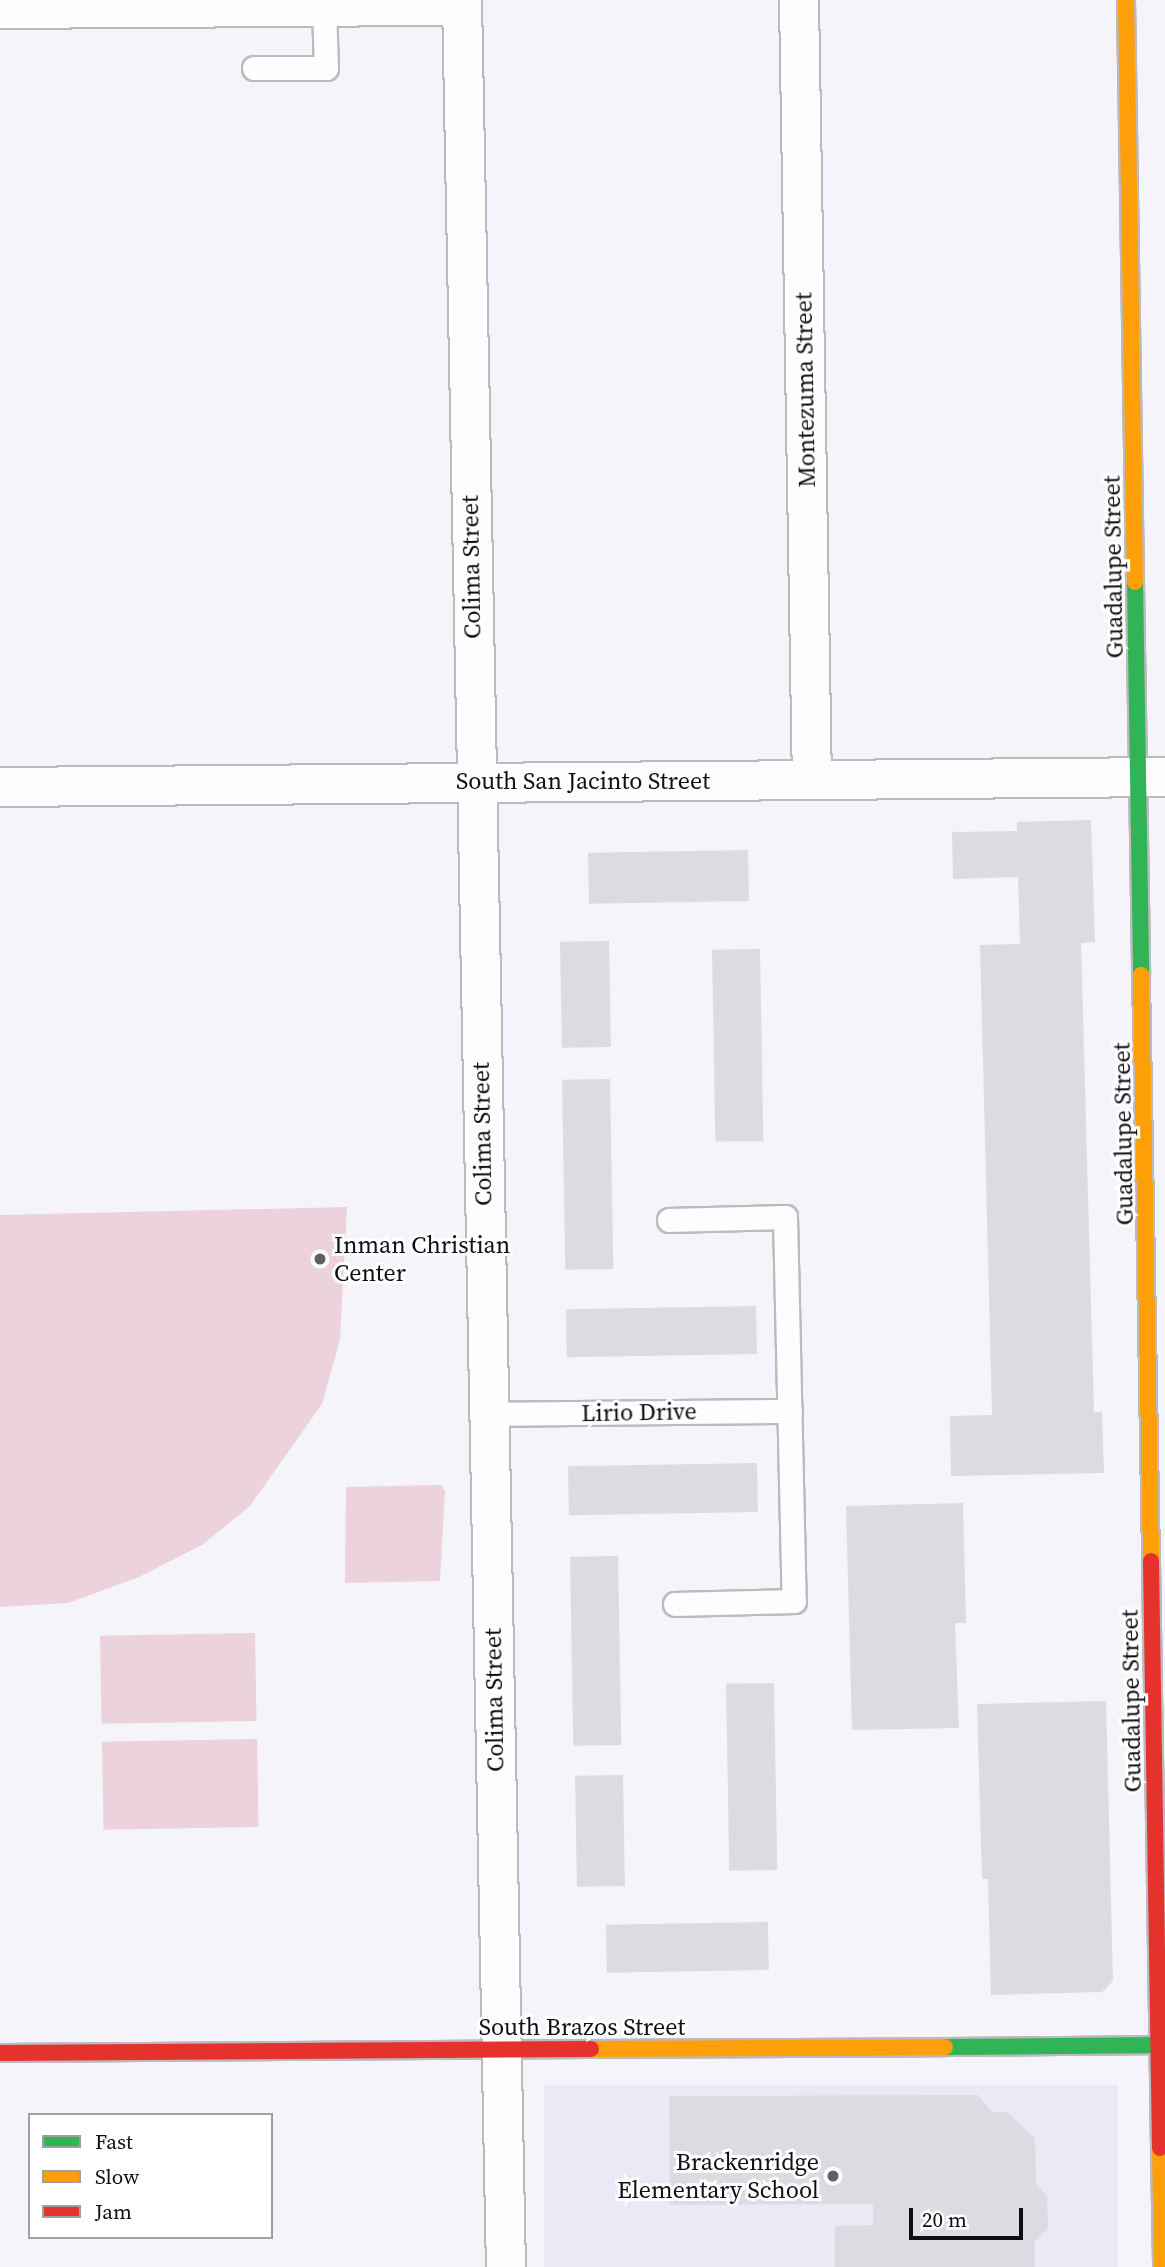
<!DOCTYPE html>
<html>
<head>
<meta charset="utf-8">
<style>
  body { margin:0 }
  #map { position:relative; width:1165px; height:2267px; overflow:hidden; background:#f5f4fa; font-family:"Source Serif 4",serif }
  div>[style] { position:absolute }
  .built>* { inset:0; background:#ece9f6; transform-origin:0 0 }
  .green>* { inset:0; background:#ebd2db; transform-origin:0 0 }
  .building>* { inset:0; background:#dbdce1; transform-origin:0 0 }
  .roads { filter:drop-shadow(2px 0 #bbbabf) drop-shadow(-2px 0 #bbbabf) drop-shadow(0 2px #bbbabf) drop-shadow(0 -2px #bbbabf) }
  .lane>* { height:23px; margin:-11.5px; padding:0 11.5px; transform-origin:11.5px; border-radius:11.5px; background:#fefdfe }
  .street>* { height:38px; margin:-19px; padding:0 19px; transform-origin:19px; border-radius:19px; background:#fefdfe }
  .fast>* { height:16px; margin:-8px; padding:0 8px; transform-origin:8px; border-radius:8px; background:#30b455 }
  .slow>* { height:16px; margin:-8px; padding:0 8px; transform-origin:8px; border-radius:8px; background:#ff9f0a }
  .jam>* { height:16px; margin:-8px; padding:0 8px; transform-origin:8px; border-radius:8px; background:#e5322d }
  .dots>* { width:19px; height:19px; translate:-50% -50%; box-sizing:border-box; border:4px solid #fff; border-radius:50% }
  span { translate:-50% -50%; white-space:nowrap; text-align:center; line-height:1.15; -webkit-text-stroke:6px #fff; paint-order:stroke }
  .street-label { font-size:24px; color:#0f0e13 }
  .poi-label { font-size:24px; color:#0f0e13 }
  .left { translate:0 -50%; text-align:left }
  .right { translate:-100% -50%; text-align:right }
  .legend { position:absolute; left:28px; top:2113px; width:245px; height:126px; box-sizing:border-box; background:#fff; border:2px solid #9f9fa1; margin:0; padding:9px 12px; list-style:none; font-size:21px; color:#0f0e13 }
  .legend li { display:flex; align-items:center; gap:14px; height:35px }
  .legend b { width:35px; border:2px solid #9f9fa1 }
  .scale { position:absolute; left:909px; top:2208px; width:114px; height:32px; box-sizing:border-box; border:4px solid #0f0e13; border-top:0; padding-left:9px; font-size:21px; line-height:24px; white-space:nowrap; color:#0f0e13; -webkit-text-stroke:5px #fff; paint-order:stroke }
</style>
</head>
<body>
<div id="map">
  <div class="built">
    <i style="left:544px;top:2085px;width:574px;height:182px"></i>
  </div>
  <div class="green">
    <i style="clip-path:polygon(347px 1207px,340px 1340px,322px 1404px,250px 1506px,202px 1545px,139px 1577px,68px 1603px,0 1607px,0 1215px)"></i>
    <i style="clip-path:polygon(441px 1485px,445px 1491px,440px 1581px,345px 1583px,346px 1487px)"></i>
    <i style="left:255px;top:1633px;width:88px;height:155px;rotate:89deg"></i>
    <i style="left:257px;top:1739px;width:88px;height:155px;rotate:89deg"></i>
  </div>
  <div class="building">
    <i style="clip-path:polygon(1091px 820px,1095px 942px,1081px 943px,1094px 1412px,1102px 1412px,1104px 1473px,951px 1476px,950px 1416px,992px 1415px,980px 945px,1020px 944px,1018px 877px,953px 879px,952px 832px,1017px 831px,1017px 822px)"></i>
    <i style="left:748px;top:850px;width:51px;height:160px;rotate:89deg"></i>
    <i style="left:609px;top:941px;width:106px;height:49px;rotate:89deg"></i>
    <i style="left:760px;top:949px;width:192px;height:48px;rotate:89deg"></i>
    <i style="left:610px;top:1079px;width:190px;height:48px;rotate:89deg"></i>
    <i style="left:756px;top:1306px;width:48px;height:190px;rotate:89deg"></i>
    <i style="left:757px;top:1463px;width:49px;height:189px;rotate:89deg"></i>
    <i style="clip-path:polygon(963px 1503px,966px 1623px,955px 1623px,959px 1728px,852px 1730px,846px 1506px)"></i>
    <i style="left:618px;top:1556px;width:189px;height:48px;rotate:89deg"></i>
    <i style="left:774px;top:1683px;width:187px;height:48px;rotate:89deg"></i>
    <i style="clip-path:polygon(1106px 1701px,1113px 1981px,1102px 1992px,991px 1995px,988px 1879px,982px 1879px,977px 1704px)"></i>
    <i style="left:623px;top:1775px;width:111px;height:48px;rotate:89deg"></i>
    <i style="left:768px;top:1922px;width:48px;height:162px;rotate:89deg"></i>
    <i style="clip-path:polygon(978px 2095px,992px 2112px,1007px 2112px,1035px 2138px,1036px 2184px,1047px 2196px,1048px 2228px,1035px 2241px,1035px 2267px,835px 2267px,835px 2226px,873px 2225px,873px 2204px,670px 2205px,669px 2096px)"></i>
  </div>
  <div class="roads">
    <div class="lane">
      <i style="left:254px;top:68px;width:72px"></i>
      <i style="left:326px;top:68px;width:61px;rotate:-91.9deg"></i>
      <i style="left:669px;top:1220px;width:116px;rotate:-1.5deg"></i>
      <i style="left:785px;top:1217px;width:384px;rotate:88.7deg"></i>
      <i style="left:794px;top:1601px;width:119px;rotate:178.6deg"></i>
      <i style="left:488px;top:1414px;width:302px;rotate:-0.6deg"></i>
    </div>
    <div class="street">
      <i style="left:462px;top:0;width:2267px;rotate:88.89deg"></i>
      <i style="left:799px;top:0;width:780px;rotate:89.05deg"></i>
      <i style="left:0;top:9px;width:462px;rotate:-0.4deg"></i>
      <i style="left:0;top:787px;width:1165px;rotate:-0.49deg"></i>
    </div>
    <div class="fast">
      <i style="left:1135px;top:582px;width:393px;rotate:89.1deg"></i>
      <i style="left:945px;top:2047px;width:220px;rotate:-0.5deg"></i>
    </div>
    <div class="slow">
      <i style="left:1126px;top:0;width:582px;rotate:89.11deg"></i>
      <i style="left:1141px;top:975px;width:586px;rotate:89.02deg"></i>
      <i style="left:591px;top:2049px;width:354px;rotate:-0.3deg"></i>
      <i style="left:1160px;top:2148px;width:119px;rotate:89deg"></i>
    </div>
    <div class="jam">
      <i style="left:1151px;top:1561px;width:587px;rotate:89.12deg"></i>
      <i style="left:0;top:2053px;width:591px;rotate:-0.39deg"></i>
    </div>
  </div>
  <div class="dots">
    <i style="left:320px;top:1259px;background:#605e64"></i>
    <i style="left:833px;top:2176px;background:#605e64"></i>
  </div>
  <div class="street-label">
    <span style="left:805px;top:390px;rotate:-91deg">Montezuma Street</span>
    <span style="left:471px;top:567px;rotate:-91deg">Colima Street</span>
    <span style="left:1113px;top:567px;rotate:-91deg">Guadalupe Street</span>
    <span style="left:583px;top:781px">South San Jacinto Street</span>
    <span style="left:482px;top:1134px;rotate:-91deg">Colima Street</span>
    <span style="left:1123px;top:1134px;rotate:-91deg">Guadalupe Street</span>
    <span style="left:639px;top:1412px;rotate:-1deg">Lirio Drive</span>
    <span style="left:494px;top:1700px;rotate:-91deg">Colima Street</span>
    <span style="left:1131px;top:1701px;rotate:-91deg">Guadalupe Street</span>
    <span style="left:582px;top:2027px">South Brazos Street</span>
  </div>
  <div class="poi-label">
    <span class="left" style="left:334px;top:1259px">Inman Christian<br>Center</span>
    <span class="right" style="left:819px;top:2176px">Brackenridge<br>Elementary School</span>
  </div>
  <ul class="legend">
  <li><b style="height:9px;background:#30b455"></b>Fast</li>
  <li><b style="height:9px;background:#ff9f0a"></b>Slow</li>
  <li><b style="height:9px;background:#e5322d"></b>Jam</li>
  </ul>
  <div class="scale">20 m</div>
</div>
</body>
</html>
